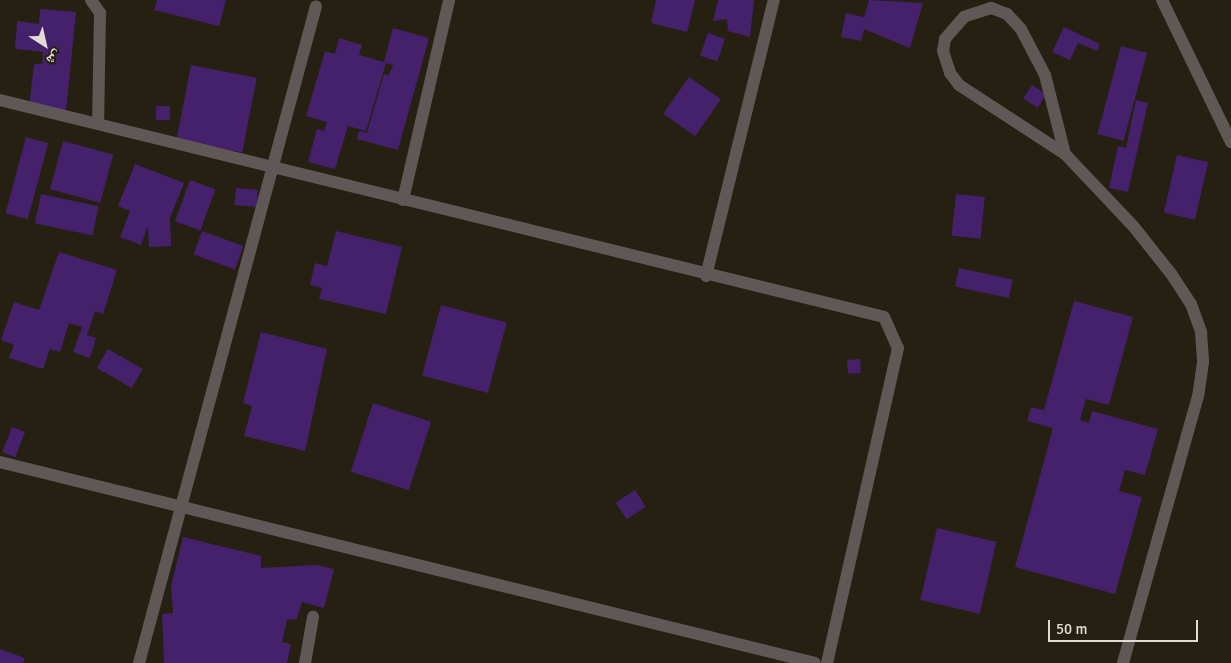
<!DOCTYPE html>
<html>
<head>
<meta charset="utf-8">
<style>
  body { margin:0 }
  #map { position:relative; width:1231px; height:663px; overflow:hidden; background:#262012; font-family:Signika,"Noto Naskh Arabic",sans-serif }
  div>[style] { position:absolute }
  .building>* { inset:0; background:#44216a; transform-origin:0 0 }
  .minor>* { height:12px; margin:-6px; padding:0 6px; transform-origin:6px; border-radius:6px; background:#605856 }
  span { translate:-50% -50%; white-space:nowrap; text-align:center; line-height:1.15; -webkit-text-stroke:4.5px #262012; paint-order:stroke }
  .north { position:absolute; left:20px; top:20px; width:50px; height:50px; -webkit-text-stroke:4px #262012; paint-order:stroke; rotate:145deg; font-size:14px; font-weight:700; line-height:20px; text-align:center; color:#e0dcd3 }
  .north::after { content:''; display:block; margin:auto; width:18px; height:22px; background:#e0dcd3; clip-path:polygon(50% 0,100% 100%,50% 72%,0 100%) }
  .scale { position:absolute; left:1048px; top:620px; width:150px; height:22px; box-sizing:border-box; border:2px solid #e0dcd3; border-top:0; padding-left:6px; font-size:15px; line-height:18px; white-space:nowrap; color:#e0dcd3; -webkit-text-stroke:4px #262012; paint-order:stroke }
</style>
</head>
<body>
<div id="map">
  <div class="building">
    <i style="clip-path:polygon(157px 0,226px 0,219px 26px,154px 10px)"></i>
    <i style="clip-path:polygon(656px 0,695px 0,687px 32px,651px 23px)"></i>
    <i style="clip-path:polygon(718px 0,754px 0,750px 37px,728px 31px,727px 19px,713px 21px)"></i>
    <i style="clip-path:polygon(869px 0,923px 3px,910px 48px,864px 29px,861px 41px,841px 37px,846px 13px,864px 17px)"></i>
    <i style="clip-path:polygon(40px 9px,76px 12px,66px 111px,29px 107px,34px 64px,42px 64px,43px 52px,15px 49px,17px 21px,39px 24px)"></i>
    <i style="clip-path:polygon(1064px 27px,1100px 44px,1097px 51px,1078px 43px,1070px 60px,1052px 52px)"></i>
    <i style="clip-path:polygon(393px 28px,429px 38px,398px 150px,357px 139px,359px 131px,367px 133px,384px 74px,389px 75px,393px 65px,386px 63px,366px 131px,348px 126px,335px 169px,308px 162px,317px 129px,324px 131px,327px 122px,306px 116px,325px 51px,335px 54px,339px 38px,362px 45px,359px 55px,384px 62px)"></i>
    <i style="left:708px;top:33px;width:18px;height:24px;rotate:19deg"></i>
    <i style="left:1121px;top:46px;width:27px;height:91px;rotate:15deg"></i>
    <i style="left:191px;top:65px;width:67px;height:76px;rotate:11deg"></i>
    <i style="left:689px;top:77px;width:39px;height:45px;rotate:35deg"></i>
    <i style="left:1032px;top:85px;width:17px;height:16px;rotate:33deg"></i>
    <i style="clip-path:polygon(1136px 100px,1148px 103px,1128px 192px,1109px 188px,1118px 146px,1126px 148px)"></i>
    <i style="left:170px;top:106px;width:14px;height:14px;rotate:90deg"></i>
    <i style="left:26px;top:137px;width:23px;height:79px;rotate:15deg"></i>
    <i style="left:63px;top:141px;width:52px;height:50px;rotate:15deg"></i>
    <i style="left:1177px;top:155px;width:32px;height:59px;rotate:13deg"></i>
    <i style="clip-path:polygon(135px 164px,184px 183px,170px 218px,171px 246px,149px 247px,148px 226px,141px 245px,120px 237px,130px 211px,118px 206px)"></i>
    <i style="left:190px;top:180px;width:27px;height:44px;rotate:20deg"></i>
    <i style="left:236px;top:188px;width:22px;height:17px;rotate:5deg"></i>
    <i style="left:41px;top:194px;width:59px;height:30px;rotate:12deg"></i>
    <i style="left:956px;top:194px;width:29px;height:42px;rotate:6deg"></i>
    <i style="left:202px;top:231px;width:44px;height:25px;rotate:20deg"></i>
    <i style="clip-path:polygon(336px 231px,402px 247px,386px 314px,319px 299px,322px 288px,310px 285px,315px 263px,327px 266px)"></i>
    <i style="clip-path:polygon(59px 252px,117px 270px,103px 314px,95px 311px,87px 335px,96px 338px,90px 358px,73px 352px,82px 327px,69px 323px,60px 352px,50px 349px,43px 369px,9px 358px,14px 345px,1px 340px,14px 302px,39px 310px)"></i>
    <i style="left:959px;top:268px;width:55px;height:19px;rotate:12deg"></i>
    <i style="clip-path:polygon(1074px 301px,1133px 317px,1109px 405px,1086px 399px,1080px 420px,1089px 423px,1092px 411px,1158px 429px,1145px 475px,1125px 470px,1119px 491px,1142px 497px,1115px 594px,1015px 567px,1053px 428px,1027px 421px,1031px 407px,1044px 410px)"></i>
    <i style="left:441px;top:305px;width:68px;height:73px;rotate:15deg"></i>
    <i style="clip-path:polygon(261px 332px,327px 349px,305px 451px,244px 436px,252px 406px,243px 403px)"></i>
    <i style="left:108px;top:349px;width:40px;height:22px;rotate:30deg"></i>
    <i style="left:860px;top:359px;width:14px;height:13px;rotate:86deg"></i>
    <i style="left:373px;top:403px;width:61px;height:72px;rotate:18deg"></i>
    <i style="left:12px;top:427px;width:14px;height:27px;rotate:21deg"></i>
    <i style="left:635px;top:490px;width:20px;height:23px;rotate:57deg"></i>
    <i style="left:937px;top:528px;width:61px;height:74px;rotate:13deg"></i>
    <i style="clip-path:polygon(183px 537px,261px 556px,261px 568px,317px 565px,334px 569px,324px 608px,302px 602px,297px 619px,287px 620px,282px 642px,291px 644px,287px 663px,164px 663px,162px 614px,173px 613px,171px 586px)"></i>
    <i style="clip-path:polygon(0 649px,25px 658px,23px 663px,0 663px)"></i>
  </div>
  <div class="minor">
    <i style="left:91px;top:0;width:16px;rotate:55deg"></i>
    <i style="left:100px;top:13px;width:110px;rotate:91deg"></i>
    <i style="left:1162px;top:0;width:158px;rotate:64.1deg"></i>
    <i style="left:0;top:100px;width:910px;rotate:13.79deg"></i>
    <i style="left:884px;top:317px;width:34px;rotate:66deg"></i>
    <i style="left:898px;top:348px;width:323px;rotate:102.7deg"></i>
    <i style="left:1065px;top:154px;width:81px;rotate:-104.2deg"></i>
    <i style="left:1045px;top:75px;width:52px;rotate:-117.6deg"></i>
    <i style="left:1021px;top:29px;width:21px;rotate:-133deg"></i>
    <i style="left:1007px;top:14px;width:17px;rotate:-159deg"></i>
    <i style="left:991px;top:8px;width:28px;rotate:162deg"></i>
    <i style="left:964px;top:17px;width:29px;rotate:131deg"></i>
    <i style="left:945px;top:39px;width:12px;rotate:99deg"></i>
    <i style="left:943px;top:51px;width:23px;rotate:72deg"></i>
    <i style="left:950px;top:73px;width:15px;rotate:53deg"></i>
    <i style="left:959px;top:85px;width:126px;rotate:33.1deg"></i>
    <i style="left:1065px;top:154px;width:100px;rotate:46.6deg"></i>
    <i style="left:1134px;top:227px;width:61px;rotate:51.6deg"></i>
    <i style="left:1172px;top:275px;width:35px;rotate:57deg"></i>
    <i style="left:1191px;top:304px;width:30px;rotate:70deg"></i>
    <i style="left:1201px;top:332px;width:30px;rotate:86deg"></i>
    <i style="left:1203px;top:362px;width:34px;rotate:98deg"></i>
    <i style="left:1198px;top:396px;width:277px;rotate:105.7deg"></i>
    <i style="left:403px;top:200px;width:205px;rotate:-77deg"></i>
    <i style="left:706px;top:276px;width:284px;rotate:-76.2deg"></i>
    <i style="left:0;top:462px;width:839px;rotate:13.85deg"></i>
    <i style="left:139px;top:663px;width:680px;rotate:-74.92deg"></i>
    <i style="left:305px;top:663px;width:47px;rotate:-80.1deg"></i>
  </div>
  <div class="north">ش</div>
  <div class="scale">50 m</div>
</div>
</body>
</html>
